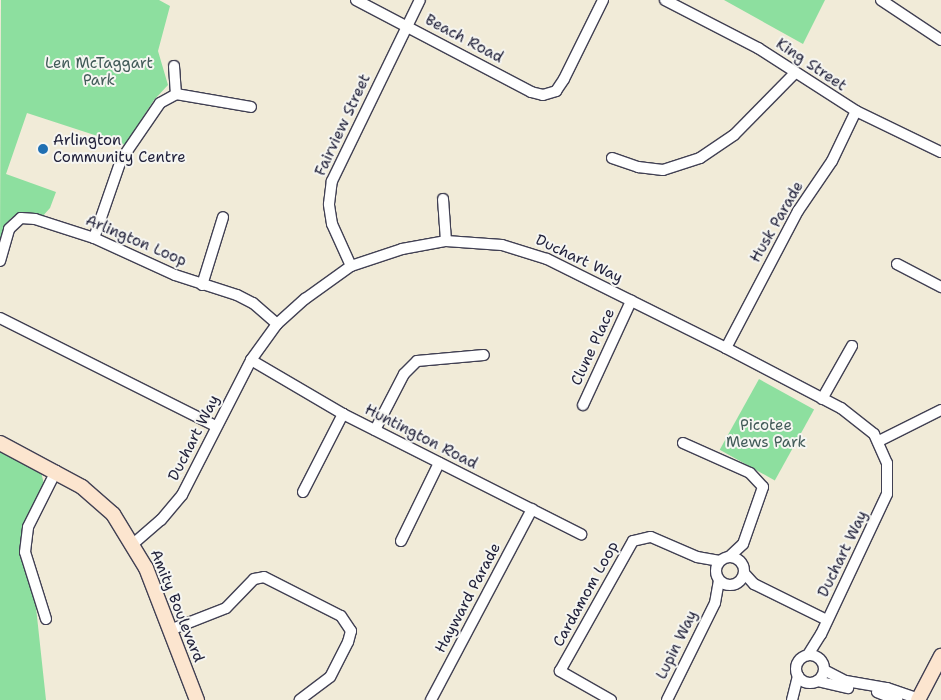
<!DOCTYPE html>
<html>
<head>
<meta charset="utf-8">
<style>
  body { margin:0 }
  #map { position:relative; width:941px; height:700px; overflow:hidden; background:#f1ebd8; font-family:"Shantell Sans",sans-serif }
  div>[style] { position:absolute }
  .green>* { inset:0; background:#8ddf9f; transform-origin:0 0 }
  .roads { filter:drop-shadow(1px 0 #414053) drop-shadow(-1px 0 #414053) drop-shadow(0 1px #414053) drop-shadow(0 -1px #414053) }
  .street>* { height:10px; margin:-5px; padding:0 5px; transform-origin:5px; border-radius:5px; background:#fff }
  .street>.ring { margin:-5px; padding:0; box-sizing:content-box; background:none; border:10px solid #fff; border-radius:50% }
  .secondary>* { height:14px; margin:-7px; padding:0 7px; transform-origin:7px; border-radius:7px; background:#fce5cf }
  .dots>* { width:14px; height:14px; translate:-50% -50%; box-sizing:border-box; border:2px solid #f6f6f2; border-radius:50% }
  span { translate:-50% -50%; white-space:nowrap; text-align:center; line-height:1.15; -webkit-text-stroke:4px #f6f6f2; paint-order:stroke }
  .street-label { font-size:15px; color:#22223b }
  .park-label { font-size:15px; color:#425b59 }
  .poi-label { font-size:15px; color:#22223b }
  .left { translate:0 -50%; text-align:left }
</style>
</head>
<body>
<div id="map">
  <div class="green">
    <i style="clip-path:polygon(1px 0,159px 0,170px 6px,158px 51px,168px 85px,154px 100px,125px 145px,27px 113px,6px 174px,56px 192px,50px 208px,41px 218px,23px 213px,11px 218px,0 241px)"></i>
    <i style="clip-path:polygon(724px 0,825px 0,803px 44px)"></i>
    <i style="left:759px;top:379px;width:63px;height:81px;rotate:29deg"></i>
    <i style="clip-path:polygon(0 452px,41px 472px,44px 484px,24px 525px,20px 554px,35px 598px,46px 700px,0 700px)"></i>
  </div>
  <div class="roads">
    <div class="street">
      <i style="left:356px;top:0;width:198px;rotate:27.7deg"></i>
      <i style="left:531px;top:92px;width:12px;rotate:14deg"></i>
      <i style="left:543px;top:95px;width:14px;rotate:-17deg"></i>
      <i style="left:556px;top:91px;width:14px;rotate:-56deg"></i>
      <i style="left:564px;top:79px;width:88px;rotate:-63.7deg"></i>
      <i style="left:665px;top:0;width:105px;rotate:27.3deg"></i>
      <i style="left:758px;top:48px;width:117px;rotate:32.7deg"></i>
      <i style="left:856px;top:111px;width:94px;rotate:25.8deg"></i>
      <i style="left:881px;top:0;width:72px;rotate:33.7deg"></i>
      <i style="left:174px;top:66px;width:28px;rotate:86deg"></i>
      <i style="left:612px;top:158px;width:28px;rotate:19deg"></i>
      <i style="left:638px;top:167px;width:25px;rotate:7deg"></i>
      <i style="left:663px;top:170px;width:39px;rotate:-18deg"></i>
      <i style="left:700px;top:158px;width:41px;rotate:-34.1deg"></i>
      <i style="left:734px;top:135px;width:87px;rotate:-45.5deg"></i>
      <i style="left:443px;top:199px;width:42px;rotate:85.9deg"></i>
      <i style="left:94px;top:238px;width:83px;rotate:-70.9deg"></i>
      <i style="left:121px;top:160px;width:69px;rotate:-55.6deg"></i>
      <i style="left:160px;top:103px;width:18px;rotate:-29deg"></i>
      <i style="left:176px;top:94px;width:76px;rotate:9.8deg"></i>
      <i style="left:0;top:261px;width:33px;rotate:-74deg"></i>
      <i style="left:9px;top:229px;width:16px;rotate:-43deg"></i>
      <i style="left:21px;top:218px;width:14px;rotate:4deg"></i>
      <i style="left:35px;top:219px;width:62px;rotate:17.9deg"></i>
      <i style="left:94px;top:238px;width:89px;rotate:24.6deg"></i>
      <i style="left:175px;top:275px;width:65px;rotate:17.9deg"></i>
      <i style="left:237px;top:295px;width:18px;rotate:27deg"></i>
      <i style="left:253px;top:303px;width:32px;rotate:41deg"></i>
      <i style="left:897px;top:264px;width:50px;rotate:27.6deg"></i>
      <i style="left:351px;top:266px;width:46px;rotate:-114.3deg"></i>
      <i style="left:332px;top:224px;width:20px;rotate:-99deg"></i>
      <i style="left:329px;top:204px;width:23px;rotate:-83deg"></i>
      <i style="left:332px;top:181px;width:201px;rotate:-64.1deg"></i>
      <i style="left:202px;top:285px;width:71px;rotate:-72.8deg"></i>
      <i style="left:0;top:318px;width:241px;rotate:26.6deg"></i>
      <i style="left:726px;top:348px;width:155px;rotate:-62.3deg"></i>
      <i style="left:798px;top:211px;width:60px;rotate:-55.8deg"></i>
      <i style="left:832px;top:161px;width:55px;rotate:-64.4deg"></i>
      <i style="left:251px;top:360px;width:107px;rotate:30.4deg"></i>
      <i style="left:343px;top:414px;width:267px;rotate:26.8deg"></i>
      <i style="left:822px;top:399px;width:61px;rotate:-60.5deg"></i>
      <i style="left:583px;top:405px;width:115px;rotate:-65.2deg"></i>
      <i style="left:375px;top:430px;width:63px;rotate:-62.6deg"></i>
      <i style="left:404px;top:374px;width:18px;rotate:-45deg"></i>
      <i style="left:417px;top:361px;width:67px;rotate:-5.1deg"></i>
      <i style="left:879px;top:441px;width:69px;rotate:-26.6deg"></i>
      <i style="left:683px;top:443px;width:73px;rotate:24.1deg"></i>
      <i style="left:750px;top:473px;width:19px;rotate:47deg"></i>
      <i style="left:763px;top:487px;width:60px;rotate:109.3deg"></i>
      <i style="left:743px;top:544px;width:19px;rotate:137deg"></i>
      <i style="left:303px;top:492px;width:88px;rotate:-62.9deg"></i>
      <i style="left:401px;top:541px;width:87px;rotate:-64deg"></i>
      <i style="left:133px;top:544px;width:37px;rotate:-41deg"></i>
      <i style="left:161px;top:520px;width:33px;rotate:-50deg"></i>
      <i style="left:182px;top:495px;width:152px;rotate:-62.9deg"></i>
      <i style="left:251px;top:360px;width:44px;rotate:-54.2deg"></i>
      <i style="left:277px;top:324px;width:38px;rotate:-42deg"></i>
      <i style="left:305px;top:299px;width:57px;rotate:-35.7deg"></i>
      <i style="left:351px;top:266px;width:54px;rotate:-18.4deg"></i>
      <i style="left:402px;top:249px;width:45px;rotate:-10.3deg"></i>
      <i style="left:446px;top:241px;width:56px;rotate:4.1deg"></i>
      <i style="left:502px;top:245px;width:47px;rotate:17.3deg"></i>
      <i style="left:547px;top:259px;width:200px;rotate:26.4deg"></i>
      <i style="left:726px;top:348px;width:130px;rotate:27.6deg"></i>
      <i style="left:841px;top:408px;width:42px;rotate:38.2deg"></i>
      <i style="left:874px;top:434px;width:32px;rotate:66deg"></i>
      <i style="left:887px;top:463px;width:31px;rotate:90deg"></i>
      <i style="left:887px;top:494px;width:155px;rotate:115.2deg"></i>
      <i style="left:821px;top:634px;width:25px;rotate:122deg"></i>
      <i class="ring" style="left:716px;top:557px;width:18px;height:18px"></i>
      <i style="left:744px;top:573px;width:15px;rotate:48deg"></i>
      <i style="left:754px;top:584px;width:81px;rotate:26.3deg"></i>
      <i style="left:46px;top:619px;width:70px;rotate:-107.4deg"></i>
      <i style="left:25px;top:552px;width:25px;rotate:-83deg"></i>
      <i style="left:28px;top:527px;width:63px;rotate:-63.4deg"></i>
      <i style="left:170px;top:630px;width:60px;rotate:-21.4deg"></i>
      <i style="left:226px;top:608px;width:40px;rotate:-46deg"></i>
      <i style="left:254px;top:579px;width:10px;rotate:-11deg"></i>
      <i style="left:264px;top:577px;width:86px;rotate:26.9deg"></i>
      <i style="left:341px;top:616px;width:18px;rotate:56deg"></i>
      <i style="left:351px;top:631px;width:11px;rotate:105deg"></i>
      <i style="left:348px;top:642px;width:39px;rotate:117deg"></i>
      <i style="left:330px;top:677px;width:38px;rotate:143deg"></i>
      <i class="ring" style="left:796px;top:655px;width:18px;height:18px"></i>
      <i style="left:824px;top:670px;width:25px;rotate:27deg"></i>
      <i style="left:846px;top:681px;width:42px;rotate:9.7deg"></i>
      <i style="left:887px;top:688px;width:34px;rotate:19deg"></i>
      <i style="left:817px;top:681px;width:32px;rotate:13deg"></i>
      <i style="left:877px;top:692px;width:22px;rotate:22deg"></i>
      <i style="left:431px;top:700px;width:216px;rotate:-62.1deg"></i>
      <i style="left:611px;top:700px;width:59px;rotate:-150.4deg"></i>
      <i style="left:560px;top:671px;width:149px;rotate:-60.7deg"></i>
      <i style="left:633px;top:541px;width:18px;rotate:-13deg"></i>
      <i style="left:651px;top:537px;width:50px;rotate:23.5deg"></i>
      <i style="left:697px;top:557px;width:23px;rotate:10deg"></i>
      <i style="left:667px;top:700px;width:108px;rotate:-63.7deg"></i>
      <i style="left:715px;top:603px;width:22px;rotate:-80deg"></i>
      <i style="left:792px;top:700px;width:25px;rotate:-76deg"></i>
    </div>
    <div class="secondary">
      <i style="left:0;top:443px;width:93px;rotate:28.2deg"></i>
      <i style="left:82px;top:487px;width:41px;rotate:41.1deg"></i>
      <i style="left:113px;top:514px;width:63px;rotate:58.6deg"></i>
      <i style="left:146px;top:568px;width:142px;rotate:68.9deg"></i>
      <i style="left:918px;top:700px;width:50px;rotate:-62.4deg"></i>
    </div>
  </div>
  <div class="dots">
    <i style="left:43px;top:149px;background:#1f6fb2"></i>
  </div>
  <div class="street-label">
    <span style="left:464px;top:39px;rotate:28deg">Beach Road</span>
    <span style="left:811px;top:65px;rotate:34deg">King Street</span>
    <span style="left:343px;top:125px;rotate:-65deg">Fairview Street</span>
    <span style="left:777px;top:222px;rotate:-60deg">Husk Parade</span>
    <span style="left:136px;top:241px;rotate:23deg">Arlington Loop</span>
    <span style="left:579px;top:259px;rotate:25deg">Duchart Way</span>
    <span style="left:593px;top:347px;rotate:-65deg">Clune Place</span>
    <span style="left:421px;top:437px;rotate:27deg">Huntington Road</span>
    <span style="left:194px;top:438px;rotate:-63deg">Duchart Way</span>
    <span style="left:843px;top:554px;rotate:-64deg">Duchart Way</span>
    <span style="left:586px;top:594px;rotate:-61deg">Cardamom Loop</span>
    <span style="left:468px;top:598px;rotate:-62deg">Hayward Parade</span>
    <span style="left:177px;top:606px;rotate:68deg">Amity Boulevard</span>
    <span style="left:677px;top:645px;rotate:-64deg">Lupin Way</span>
  </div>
  <div class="park-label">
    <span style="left:99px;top:72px">Len McTaggart<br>Park</span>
    <span style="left:766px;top:434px">Picotee<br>Mews Park</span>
  </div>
  <div class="poi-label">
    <span class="left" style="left:53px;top:149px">Arlington<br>Community Centre</span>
  </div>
</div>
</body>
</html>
